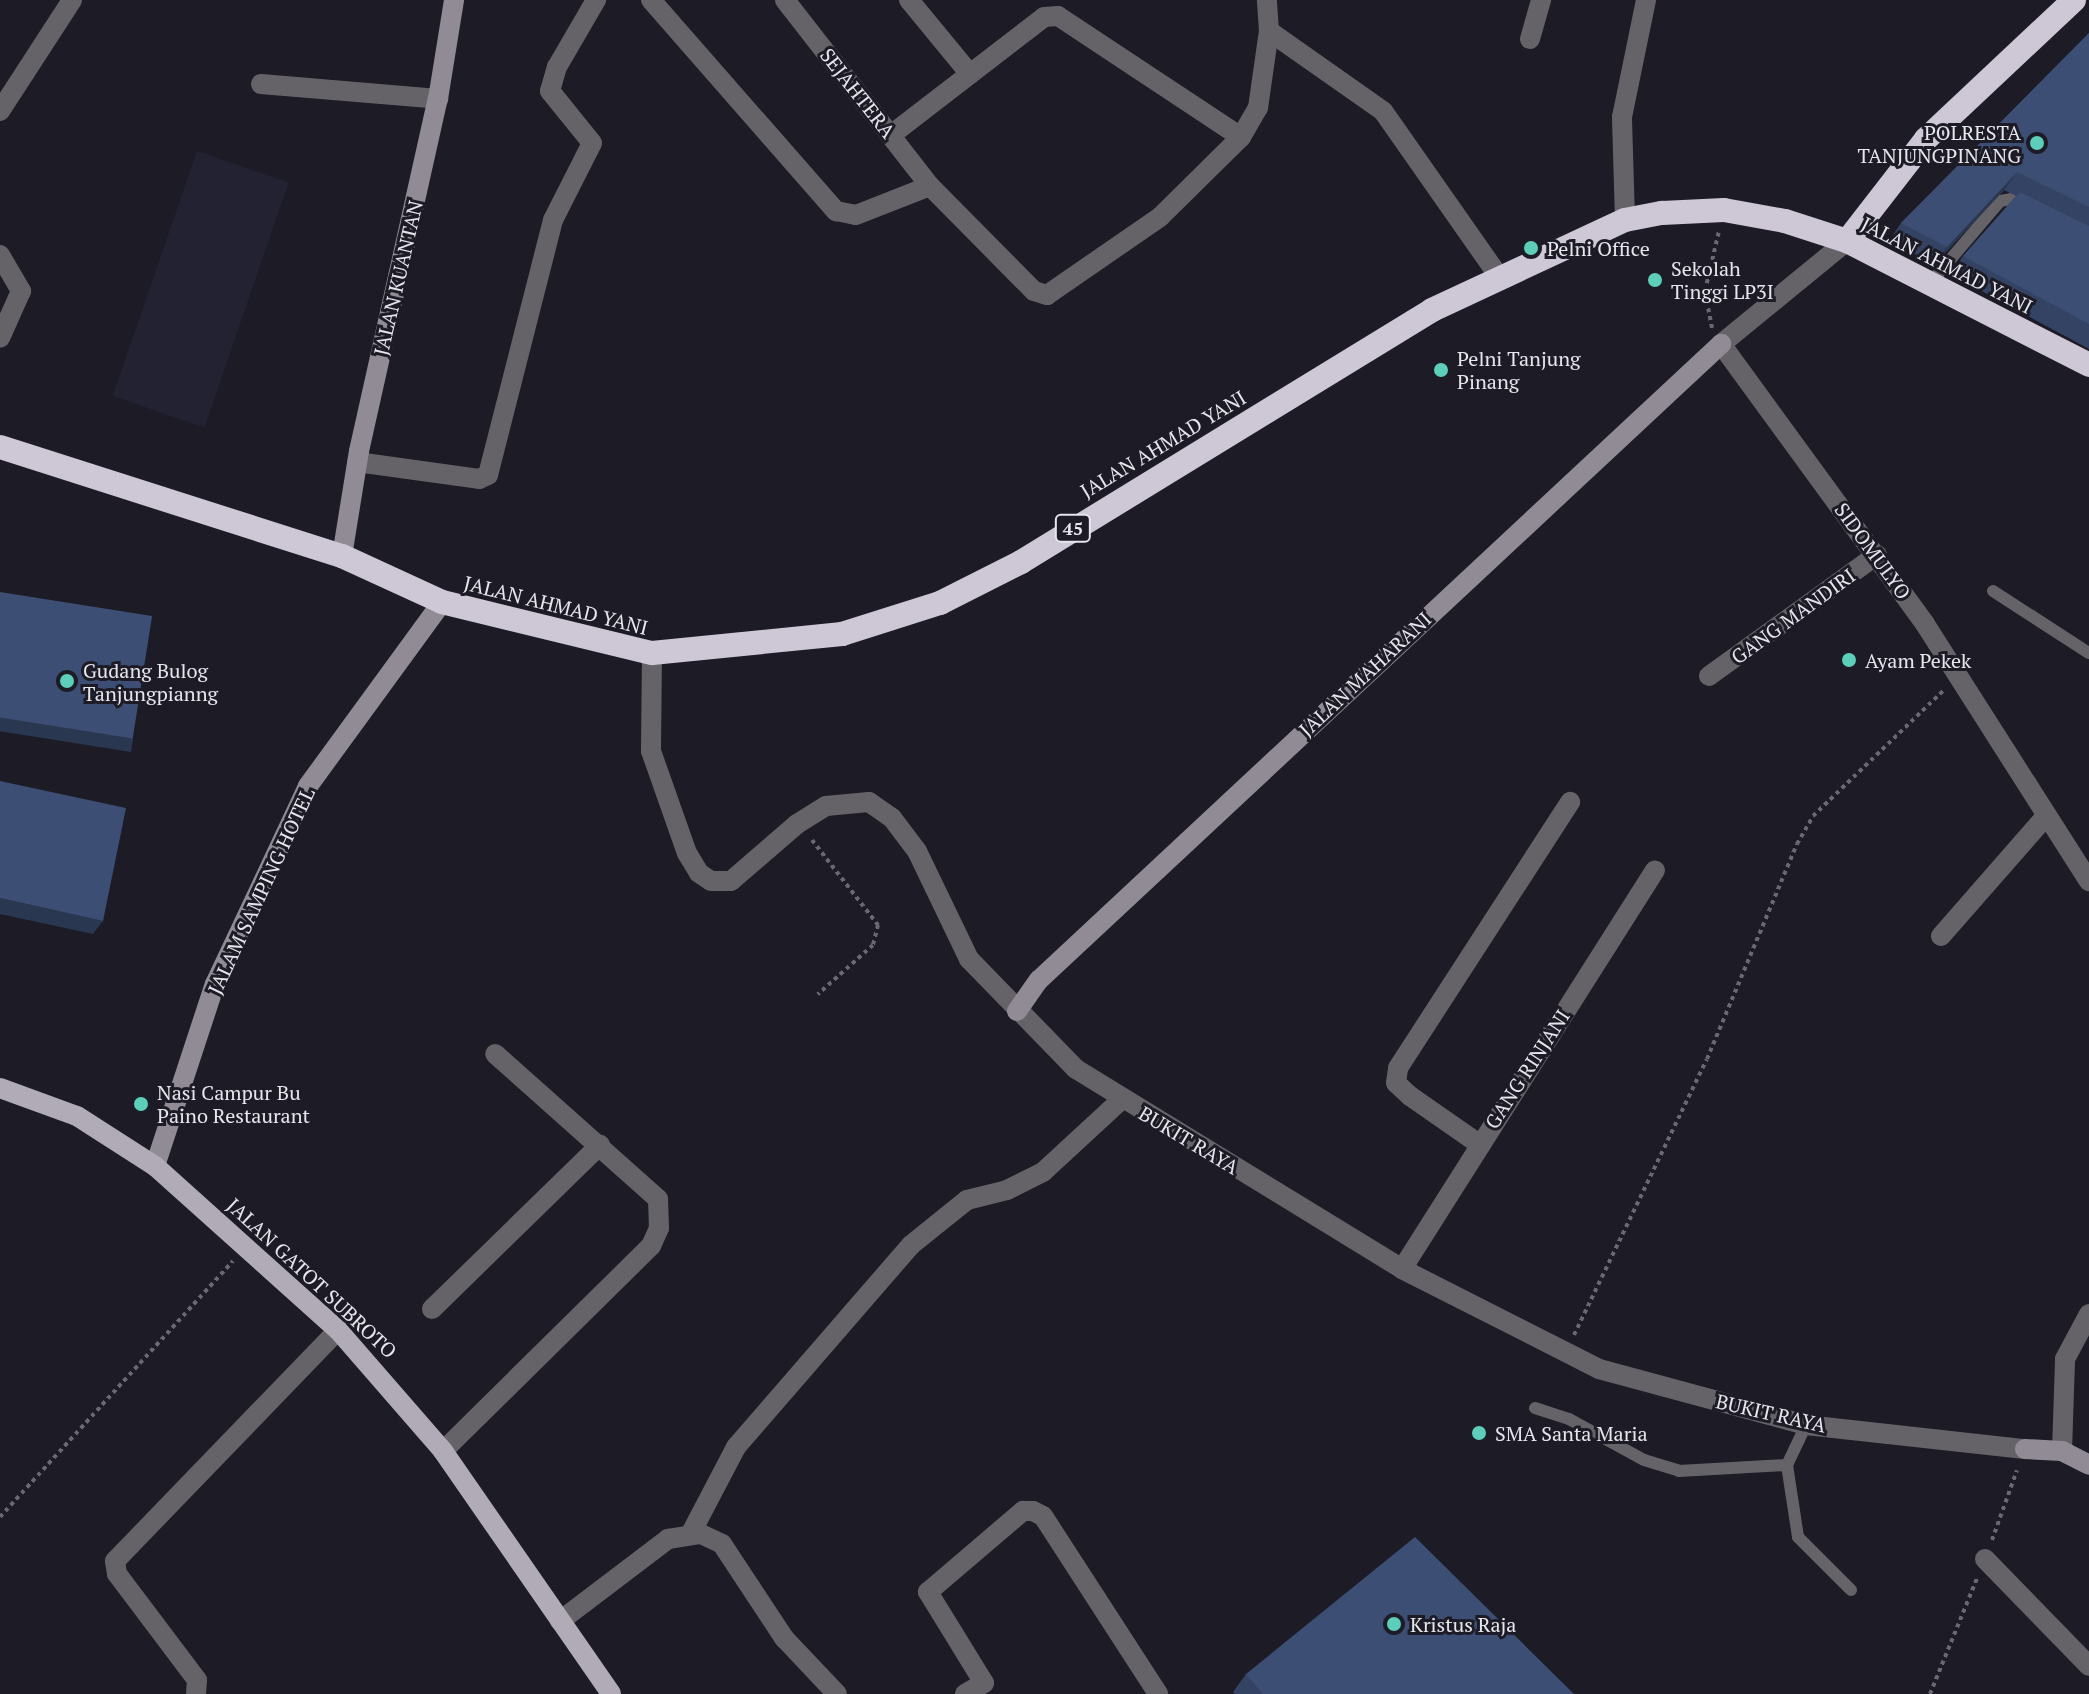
<!DOCTYPE html>
<html>
<head>
<meta charset="utf-8">
<style>
  body { margin:0 }
  #map { position:relative; width:2089px; height:1694px; overflow:hidden; background:#1c1b26; font-family:"PT Serif",serif }
  div>[style] { position:absolute }
  .built>* { inset:0; background:#232233; transform-origin:0 0 }
  .path>* { height:4px; margin-top:-2px; transform-origin:0; background:repeating-linear-gradient(90deg,#6a6972 0 4px,transparent 0 8px) }
  .lane>* { height:12px; margin:-6px; padding:0 6px; transform-origin:6px; border-radius:6px; background:#666368 }
  .street>* { height:20px; margin:-10px; padding:0 10px; transform-origin:10px; border-radius:10px; background:#666368 }
  .secondary>* { height:20px; margin:-10px; padding:0 10px; transform-origin:10px; border-radius:10px; background:#908b94 }
  .primary>* { height:20px; margin:-10px; padding:0 10px; transform-origin:10px; border-radius:10px; background:#b0abb6 }
  .highway>* { height:24px; margin:-12px; padding:0 12px; transform-origin:12px; border-radius:12px; background:#cec7d5 }
  .wall>* { inset:0; background:#344363 }
  .shaded-wall>* { inset:0; background:#2a3750; transform-origin:0 0 }
  .building>* { inset:0; background:#3c4e73; transform-origin:0 0 }
  .dots>* { width:22px; height:22px; translate:-50% -50%; box-sizing:border-box; border:4px solid #1c1b26; border-radius:50% }
  span { translate:-50% -50%; white-space:nowrap; text-align:center; line-height:1.15; -webkit-text-stroke:6px #1c1b26; paint-order:stroke }
  .shield-label span { padding:2px 6px; background:#1c1b26; border:2px solid; border-radius:6px; -webkit-text-stroke-width:0 }
  .shield-label { font-size:18px; color:#e6e6ed; font-weight:700 }
  .street-label { font-size:20px; color:#e6e6ed }
  .poi-label { font-size:20px; color:#e6e6ed }
  .right { translate:-100% -50%; text-align:right }
  .left { translate:0 -50%; text-align:left }
</style>
</head>
<body>
<div id="map">
  <div class="built">
    <i style="left:197px;top:151px;width:97px;height:259px;rotate:19deg"></i>
  </div>
  <div class="path">
    <i style="left:1712px;top:328px;width:38px;rotate:-101deg"></i>
    <i style="left:1705px;top:291px;width:62px;rotate:-76.9deg"></i>
    <i style="left:812px;top:840px;width:108px;rotate:52.2deg"></i>
    <i style="left:878px;top:925px;width:21px;rotate:104deg"></i>
    <i style="left:873px;top:945px;width:74px;rotate:138.3deg"></i>
    <i style="left:1574px;top:1335px;width:306px;rotate:-64.3deg"></i>
    <i style="left:1707px;top:1059px;width:233px;rotate:-67.3deg"></i>
    <i style="left:1797px;top:844px;width:32px;rotate:-60deg"></i>
    <i style="left:1813px;top:816px;width:183px;rotate:-43.9deg"></i>
    <i style="left:0;top:1517px;width:346px;rotate:-47.7deg"></i>
    <i style="left:1992px;top:1540px;width:74px;rotate:-70.3deg"></i>
    <i style="left:1930px;top:1694px;width:125px;rotate:-67.9deg"></i>
  </div>
  <div class="lane">
    <i style="left:1932px;top:281px;width:105px;rotate:-49.6deg"></i>
    <i style="left:2000px;top:201px;width:11px;rotate:-10deg"></i>
    <i style="left:2011px;top:199px;width:17px;rotate:28deg"></i>
    <i style="left:1993px;top:591px;width:114px;rotate:32.9deg"></i>
    <i style="left:1535px;top:1408px;width:36px;rotate:18deg"></i>
    <i style="left:1569px;top:1419px;width:85px;rotate:28.7deg"></i>
    <i style="left:1644px;top:1460px;width:37px;rotate:17deg"></i>
    <i style="left:1679px;top:1471px;width:108px;rotate:-3.2deg"></i>
    <i style="left:1787px;top:1465px;width:44px;rotate:-64.6deg"></i>
    <i style="left:1787px;top:1465px;width:73px;rotate:81.3deg"></i>
    <i style="left:1798px;top:1537px;width:75px;rotate:45deg"></i>
  </div>
  <div class="street">
    <i style="left:651px;top:0;width:281px;rotate:48.8deg"></i>
    <i style="left:836px;top:211px;width:20px;rotate:11deg"></i>
    <i style="left:856px;top:215px;width:79px;rotate:-21.4deg"></i>
    <i style="left:785px;top:0;width:236px;rotate:52.1deg"></i>
    <i style="left:930px;top:186px;width:148px;rotate:45.3deg"></i>
    <i style="left:1034px;top:291px;width:14px;rotate:17deg"></i>
    <i style="left:1047px;top:295px;width:137px;rotate:-34.6deg"></i>
    <i style="left:1160px;top:217px;width:114px;rotate:-44.6deg"></i>
    <i style="left:1241px;top:137px;width:34px;rotate:-60deg"></i>
    <i style="left:1258px;top:108px;width:78px;rotate:-81.9deg"></i>
    <i style="left:1269px;top:31px;width:31px;rotate:-94deg"></i>
    <i style="left:909px;top:0;width:96px;rotate:50.5deg"></i>
    <i style="left:1269px;top:31px;width:139px;rotate:35.1deg"></i>
    <i style="left:1383px;top:111px;width:200px;rotate:55deg"></i>
    <i style="left:1530px;top:39px;width:41px;rotate:-74.2deg"></i>
    <i style="left:261px;top:84px;width:178px;rotate:4.8deg"></i>
    <i style="left:0;top:111px;width:132px;rotate:-57deg"></i>
    <i style="left:891px;top:135px;width:193px;rotate:-37.6deg"></i>
    <i style="left:1044px;top:17px;width:14px;rotate:-4deg"></i>
    <i style="left:1058px;top:16px;width:219px;rotate:33.5deg"></i>
    <i style="left:1625px;top:220px;width:103px;rotate:-91.7deg"></i>
    <i style="left:1622px;top:117px;width:119px;rotate:-78.4deg"></i>
    <i style="left:1847px;top:241px;width:163px;rotate:140.7deg"></i>
    <i style="left:1721px;top:344px;width:346px;rotate:53.9deg"></i>
    <i style="left:1925px;top:624px;width:305px;rotate:57.5deg"></i>
    <i style="left:0;top:255px;width:42px;rotate:59.7deg"></i>
    <i style="left:21px;top:291px;width:51px;rotate:114.1deg"></i>
    <i style="left:357px;top:462px;width:123px;rotate:7.9deg"></i>
    <i style="left:479px;top:479px;width:10px;rotate:-24deg"></i>
    <i style="left:488px;top:475px;width:263px;rotate:-75.7deg"></i>
    <i style="left:553px;top:220px;width:86px;rotate:-63.1deg"></i>
    <i style="left:592px;top:143px;width:67px;rotate:-128.9deg"></i>
    <i style="left:550px;top:91px;width:25px;rotate:-74deg"></i>
    <i style="left:557px;top:67px;width:78px;rotate:-59.8deg"></i>
    <i style="left:652px;top:653px;width:98px;rotate:90.6deg"></i>
    <i style="left:651px;top:751px;width:108px;rotate:70.6deg"></i>
    <i style="left:687px;top:853px;width:23px;rotate:59deg"></i>
    <i style="left:699px;top:873px;width:14px;rotate:34deg"></i>
    <i style="left:711px;top:881px;width:20px"></i>
    <i style="left:731px;top:881px;width:87px;rotate:-40.8deg"></i>
    <i style="left:797px;top:824px;width:34px;rotate:-32deg"></i>
    <i style="left:826px;top:806px;width:43px;rotate:-5.3deg"></i>
    <i style="left:869px;top:802px;width:28px;rotate:35deg"></i>
    <i style="left:892px;top:818px;width:41px;rotate:52.9deg"></i>
    <i style="left:917px;top:851px;width:120px;rotate:64.3deg"></i>
    <i style="left:969px;top:959px;width:153px;rotate:45.8deg"></i>
    <i style="left:1076px;top:1069px;width:382px;rotate:31.5deg"></i>
    <i style="left:1402px;top:1269px;width:221px;rotate:26.9deg"></i>
    <i style="left:1599px;top:1369px;width:214px;rotate:15.1deg"></i>
    <i style="left:1806px;top:1425px;width:220px;rotate:6.3deg"></i>
    <i style="left:1709px;top:676px;width:207px;rotate:-35.8deg"></i>
    <i style="left:1941px;top:936px;width:159px;rotate:-48.8deg"></i>
    <i style="left:1479px;top:1144px;width:84px;rotate:-145.2deg"></i>
    <i style="left:1410px;top:1096px;width:19px;rotate:-137deg"></i>
    <i style="left:1396px;top:1083px;width:15px;rotate:-82deg"></i>
    <i style="left:1398px;top:1068px;width:317px;rotate:-57.1deg"></i>
    <i style="left:1402px;top:1269px;width:472px;rotate:-57.6deg"></i>
    <i style="left:432px;top:1309px;width:235px;rotate:-44.3deg"></i>
    <i style="left:443px;top:1451px;width:292px;rotate:-44.6deg"></i>
    <i style="left:651px;top:1246px;width:20px;rotate:-66deg"></i>
    <i style="left:659px;top:1228px;width:29px;rotate:-92deg"></i>
    <i style="left:658px;top:1199px;width:218px;rotate:-138.3deg"></i>
    <i style="left:2062px;top:1451px;width:92px;rotate:-88.1deg"></i>
    <i style="left:2065px;top:1359px;width:51px;rotate:-61.9deg"></i>
    <i style="left:690px;top:1535px;width:99px;rotate:-62.4deg"></i>
    <i style="left:736px;top:1447px;width:267px;rotate:-49.1deg"></i>
    <i style="left:911px;top:1245px;width:72px;rotate:-38.8deg"></i>
    <i style="left:967px;top:1200px;width:41px;rotate:-14deg"></i>
    <i style="left:1007px;top:1190px;width:40px;rotate:-26.6deg"></i>
    <i style="left:1043px;top:1172px;width:108px;rotate:-42.7deg"></i>
    <i style="left:1985px;top:1559px;width:149px;rotate:45.8deg"></i>
    <i style="left:560px;top:1621px;width:136px;rotate:-37.2deg"></i>
    <i style="left:668px;top:1539px;width:33px;rotate:-9deg"></i>
    <i style="left:701px;top:1534px;width:23px;rotate:25deg"></i>
    <i style="left:722px;top:1544px;width:113px;rotate:56.6deg"></i>
    <i style="left:784px;top:1638px;width:77px;rotate:46.6deg"></i>
    <i style="left:196px;top:1694px;width:14px;rotate:-86deg"></i>
    <i style="left:197px;top:1680px;width:133px;rotate:-127deg"></i>
    <i style="left:117px;top:1574px;width:13px;rotate:-99deg"></i>
    <i style="left:115px;top:1561px;width:321px;rotate:-46deg"></i>
    <i style="left:965px;top:1694px;width:22px;rotate:-30deg"></i>
    <i style="left:984px;top:1683px;width:107px;rotate:-121.6deg"></i>
    <i style="left:928px;top:1592px;width:125px;rotate:-40.5deg"></i>
    <i style="left:1023px;top:1511px;width:10px"></i>
    <i style="left:1033px;top:1511px;width:11px;rotate:27deg"></i>
    <i style="left:1043px;top:1516px;width:212px;rotate:57.1deg"></i>
  </div>
  <div class="secondary">
    <i style="left:342px;top:556px;width:106px;rotate:-80.8deg"></i>
    <i style="left:359px;top:451px;width:361px;rotate:-77.4deg"></i>
    <i style="left:438px;top:99px;width:100px;rotate:-80.8deg"></i>
    <i style="left:1017px;top:1011px;width:38px;rotate:-55deg"></i>
    <i style="left:1039px;top:980px;width:933px;rotate:-43deg"></i>
    <i style="left:155px;top:1166px;width:192px;rotate:-71.8deg"></i>
    <i style="left:215px;top:984px;width:219px;rotate:-64.8deg"></i>
    <i style="left:308px;top:786px;width:228px;rotate:-53.9deg"></i>
    <i style="left:2025px;top:1449px;width:37px;rotate:3deg"></i>
    <i style="left:2062px;top:1451px;width:30px;rotate:27deg"></i>
  </div>
  <div class="primary">
    <i style="left:0;top:1088px;width:82px;rotate:20deg"></i>
    <i style="left:77px;top:1116px;width:93px;rotate:32.7deg"></i>
    <i style="left:155px;top:1166px;width:246px;rotate:41.9deg"></i>
    <i style="left:338px;top:1330px;width:160px;rotate:49deg"></i>
    <i style="left:443px;top:1451px;width:295px;rotate:55.3deg"></i>
  </div>
  <div class="highway">
    <i style="left:1847px;top:241px;width:129px;rotate:-52.2deg"></i>
    <i style="left:1926px;top:139px;width:203px;rotate:-43.2deg"></i>
    <i style="left:0;top:447px;width:359px;rotate:17.7deg"></i>
    <i style="left:342px;top:556px;width:110px;rotate:24.7deg"></i>
    <i style="left:442px;top:602px;width:216px;rotate:13.7deg"></i>
    <i style="left:652px;top:653px;width:191px;rotate:-5.7deg"></i>
    <i style="left:842px;top:634px;width:103px;rotate:-17.6deg"></i>
    <i style="left:940px;top:603px;width:91px;rotate:-26.8deg"></i>
    <i style="left:1021px;top:562px;width:482px;rotate:-31.5deg"></i>
    <i style="left:1432px;top:310px;width:213px;rotate:-25deg"></i>
    <i style="left:1625px;top:220px;width:38px;rotate:-11deg"></i>
    <i style="left:1662px;top:213px;width:62px;rotate:-2.8deg"></i>
    <i style="left:1724px;top:210px;width:62px;rotate:10.2deg"></i>
    <i style="left:1785px;top:221px;width:65px;rotate:17.9deg"></i>
    <i style="left:1847px;top:241px;width:272px;rotate:27.1deg"></i>
  </div>
  <div class="wall">
    <i style="clip-path:polygon(2089px 33px,2089px 349px,1950px 274px,1963px 256px,2016px 196px,2004px 190px,1934px 265px,1889px 241px,1901px 223px)"></i>
    <i style="clip-path:polygon(1246px 1674px,1574px 1694px,1235px 1694px,1233px 1692px)"></i>
  </div>
  <div class="shaded-wall">
    <i style="clip-path:polygon(2017px 172px,2004px 190px,1934px 265px,1947px 247px)"></i>
    <i style="left:0;top:716px;width:135px;height:15px;rotate:9deg"></i>
    <i style="clip-path:polygon(0 898px,103px 921px,93px 934px,0 914px)"></i>
  </div>
  <div class="building">
    <i style="clip-path:polygon(2089px 33px,2089px 207px,2017px 172px,1947px 247px,1901px 223px)"></i>
    <i style="clip-path:polygon(2020px 192px,2089px 226px,2089px 324px,1963px 256px)"></i>
    <i style="left:0;top:592px;width:154px;height:124px;rotate:9deg"></i>
    <i style="clip-path:polygon(0 781px,126px 808px,103px 921px,0 898px)"></i>
    <i style="clip-path:polygon(1415px 1537px,1574px 1694px,1263px 1694px,1246px 1674px)"></i>
  </div>
  <div class="dots">
    <i style="left:2037px;top:143px;background:#5dceb9"></i>
    <i style="left:1531px;top:248px;background:#5dceb9"></i>
    <i style="left:1655px;top:280px;background:#5dceb9"></i>
    <i style="left:1441px;top:370px;background:#5dceb9"></i>
    <i style="left:1849px;top:660px;background:#5dceb9"></i>
    <i style="left:67px;top:681px;background:#5dceb9"></i>
    <i style="left:141px;top:1104px;background:#5dceb9"></i>
    <i style="left:1479px;top:1433px;background:#5dceb9"></i>
    <i style="left:1394px;top:1624px;background:#5dceb9"></i>
  </div>
  <div class="shield-label">
    <span style="left:1073px;top:528px">45</span>
  </div>
  <div class="street-label">
    <span style="left:858px;top:93px;rotate:52deg">SEJAHTERA</span>
    <span style="left:1947px;top:265px;rotate:27deg">JALAN AHMAD YANI</span>
    <span style="left:398px;top:278px;rotate:-77deg">JALAN KUANTAN</span>
    <span style="left:1163px;top:444px;rotate:-31deg">JALAN AHMAD YANI</span>
    <span style="left:1873px;top:551px;rotate:54deg">SIDOMULYO</span>
    <span style="left:556px;top:605px;rotate:14deg">JALAN AHMAD YANI</span>
    <span style="left:1793px;top:616px;rotate:-36deg">GANG MANDIRI</span>
    <span style="left:1365px;top:674px;rotate:-43deg">JALAN MAHARANI</span>
    <span style="left:261px;top:891px;rotate:-65deg">JALAM SAMPING HOTEL</span>
    <span style="left:1527px;top:1069px;rotate:-57deg">GANG RINJANI</span>
    <span style="left:1189px;top:1140px;rotate:31deg">BUKIT RAYA</span>
    <span style="left:312px;top:1278px;rotate:43deg">JALAN GATOT SUBROTO</span>
    <span style="left:1771px;top:1413px;rotate:13deg">BUKIT RAYA</span>
  </div>
  <div class="poi-label">
    <span class="right" style="left:2021px;top:144px">POLRESTA<br>TANJUNGPINANG</span>
    <span class="left" style="left:1547px;top:248px">Pelni Office</span>
    <span class="left" style="left:1671px;top:280px">Sekolah<br>Tinggi LP3I</span>
    <span class="left" style="left:1457px;top:370px">Pelni Tanjung<br>Pinang</span>
    <span class="left" style="left:1865px;top:660px">Ayam Pekek</span>
    <span class="left" style="left:83px;top:682px">Gudang Bulog<br>Tanjungpianng</span>
    <span class="left" style="left:157px;top:1104px">Nasi Campur Bu<br>Paino Restaurant</span>
    <span class="left" style="left:1495px;top:1433px">SMA Santa Maria</span>
    <span class="left" style="left:1410px;top:1624px">Kristus Raja</span>
  </div>
</div>
</body>
</html>
